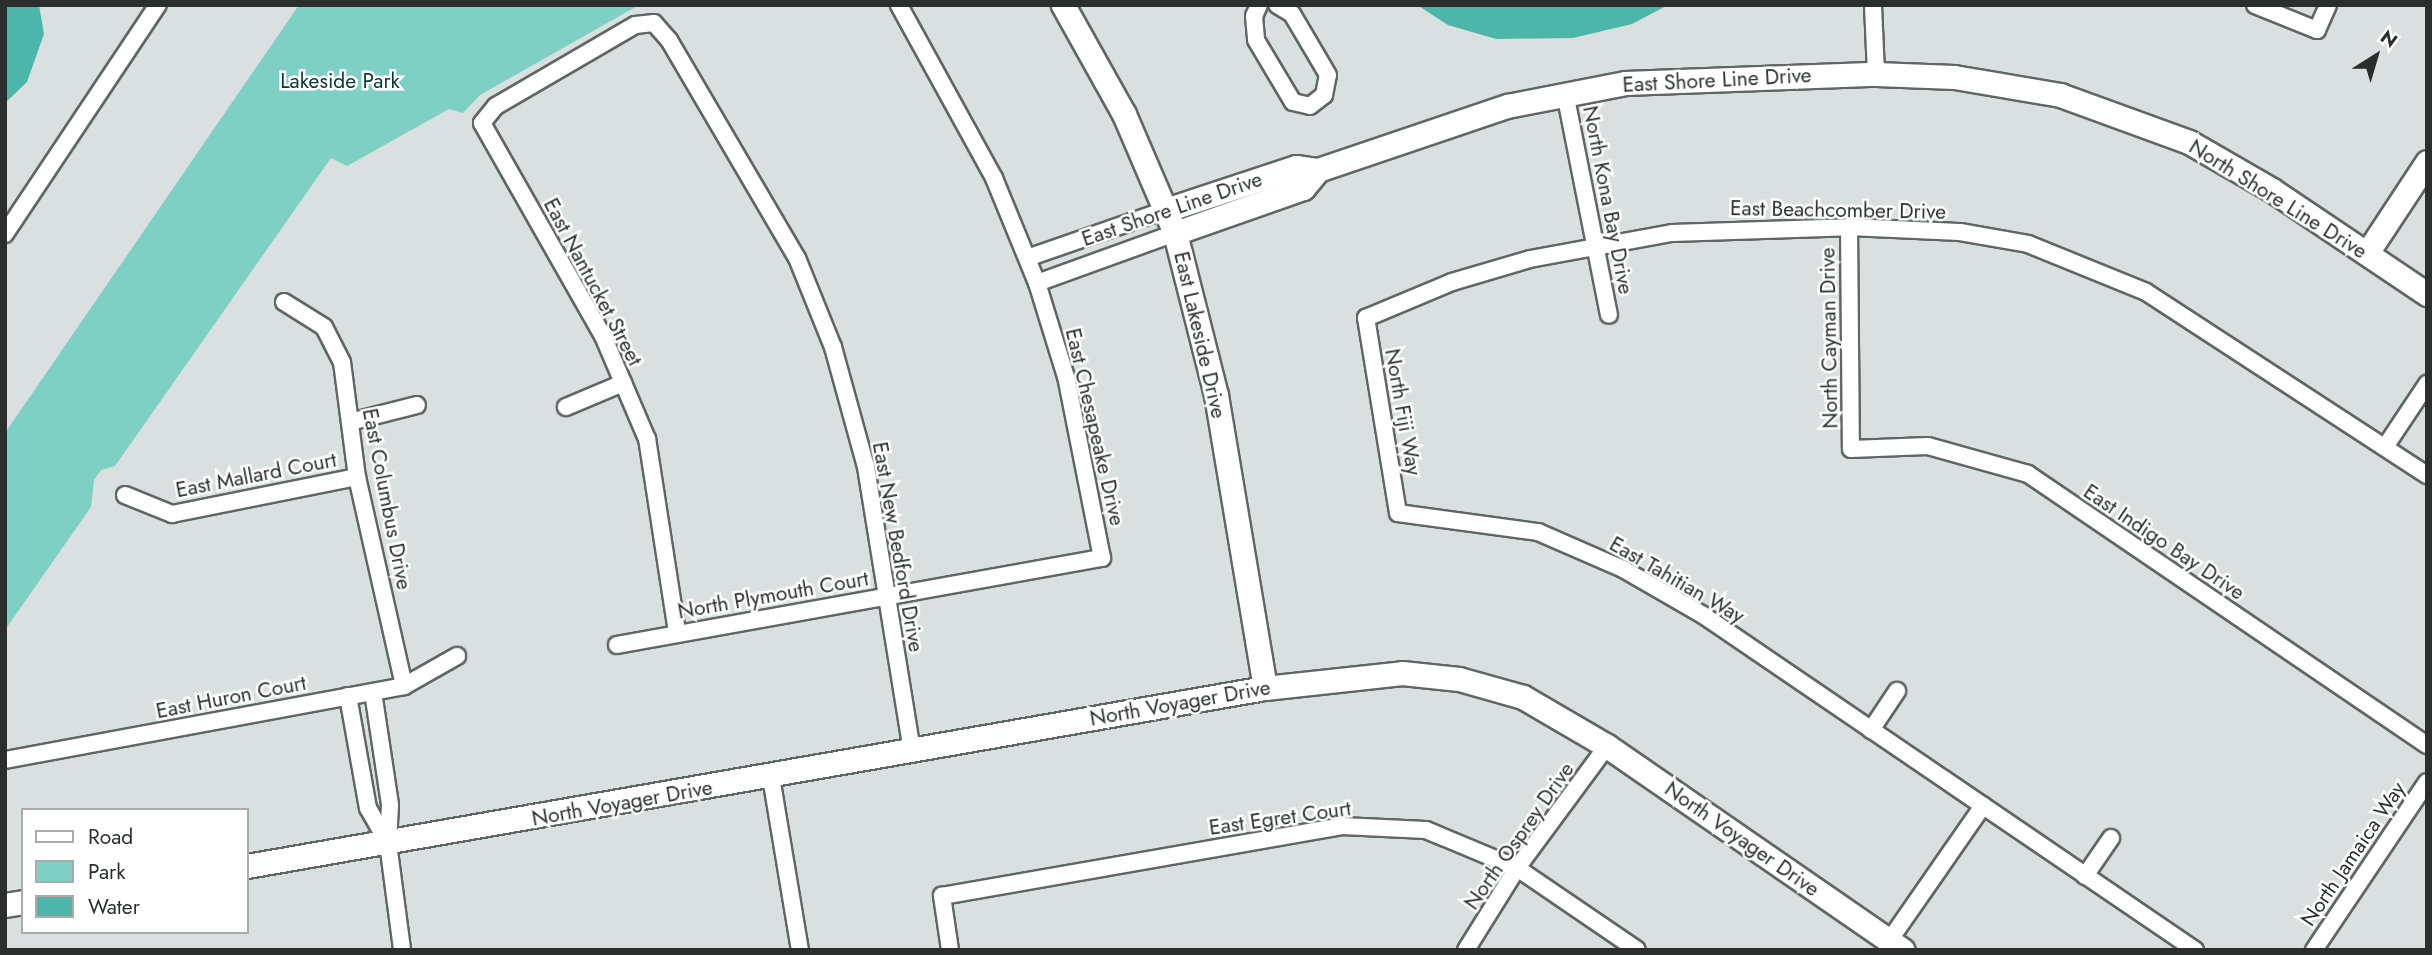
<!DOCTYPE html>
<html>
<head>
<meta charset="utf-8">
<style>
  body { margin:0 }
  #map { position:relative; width:2432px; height:955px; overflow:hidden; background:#d9e0df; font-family:Jost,sans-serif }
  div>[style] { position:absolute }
  .green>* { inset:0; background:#7ed0c5 }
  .water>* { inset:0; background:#4bb6a9 }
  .roads { filter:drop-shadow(2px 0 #606665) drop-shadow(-2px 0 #606665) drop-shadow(0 2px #606665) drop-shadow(0 -2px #606665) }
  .street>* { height:16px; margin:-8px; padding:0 8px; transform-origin:8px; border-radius:8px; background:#fff }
  .secondary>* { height:23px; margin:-11.5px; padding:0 11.5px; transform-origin:11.5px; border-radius:11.5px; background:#fff }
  span { translate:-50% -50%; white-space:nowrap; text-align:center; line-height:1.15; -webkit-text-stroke:5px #fff; paint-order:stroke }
  .street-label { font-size:21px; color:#2c2e2e }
  .park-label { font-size:21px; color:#063934 }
  .frame { position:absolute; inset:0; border:7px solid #2c2e2e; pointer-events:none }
  .legend { position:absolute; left:21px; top:808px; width:228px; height:126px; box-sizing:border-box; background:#fff; border:2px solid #ababab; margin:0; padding:9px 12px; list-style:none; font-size:21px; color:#2c2e2e }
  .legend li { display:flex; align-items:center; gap:14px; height:35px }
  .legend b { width:35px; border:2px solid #ababab }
  .north { position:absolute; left:2341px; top:21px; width:70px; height:70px; -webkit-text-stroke:5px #fff; paint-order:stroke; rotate:37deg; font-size:19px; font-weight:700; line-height:28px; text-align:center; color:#2c2e2e }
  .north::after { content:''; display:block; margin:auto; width:24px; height:32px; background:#2c2e2e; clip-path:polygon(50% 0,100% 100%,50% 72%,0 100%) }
</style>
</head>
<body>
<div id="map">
  <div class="green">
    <i style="clip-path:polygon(299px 5px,639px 5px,480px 95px,463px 113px,449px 109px,347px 166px,331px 158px,115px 466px,101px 470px,94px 480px,91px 507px,5px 630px,5px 433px)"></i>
  </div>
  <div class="water">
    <i style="clip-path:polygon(5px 5px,39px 5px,44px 34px,27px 82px,5px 103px)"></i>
    <i style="clip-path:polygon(1417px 5px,1668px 5px,1632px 24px,1573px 38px,1496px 39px,1448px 25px)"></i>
  </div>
  <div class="roads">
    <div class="street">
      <i style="left:1259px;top:5px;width:12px;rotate:114deg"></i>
      <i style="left:1254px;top:16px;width:24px;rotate:85deg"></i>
      <i style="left:1256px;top:40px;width:72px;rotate:59.2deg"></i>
      <i style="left:1293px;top:102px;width:17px;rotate:13deg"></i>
      <i style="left:1310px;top:106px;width:18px;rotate:-38deg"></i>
      <i style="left:1324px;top:95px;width:20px;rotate:-79deg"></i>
      <i style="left:1328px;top:75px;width:71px;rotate:-120.5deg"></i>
      <i style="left:1292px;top:14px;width:17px;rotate:-149deg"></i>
      <i style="left:1873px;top:5px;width:69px;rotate:87.5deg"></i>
      <i style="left:2255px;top:5px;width:67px;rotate:22deg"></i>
      <i style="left:2317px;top:30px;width:27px;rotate:-66deg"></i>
      <i style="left:1565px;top:93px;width:226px;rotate:78.8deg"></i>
      <i style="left:1849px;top:227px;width:222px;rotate:89.5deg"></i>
      <i style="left:1851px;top:449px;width:77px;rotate:-2.2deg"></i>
      <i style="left:1928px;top:446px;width:104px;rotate:15.6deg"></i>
      <i style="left:2028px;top:474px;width:482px;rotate:34.2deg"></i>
      <i style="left:5px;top:234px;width:275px;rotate:-56.3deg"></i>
      <i style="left:1027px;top:258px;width:147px;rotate:-19.1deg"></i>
      <i style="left:1037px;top:283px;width:147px;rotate:-19.9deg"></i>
      <i style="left:284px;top:302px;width:47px;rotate:32deg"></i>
      <i style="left:324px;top:327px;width:39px;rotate:63deg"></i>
      <i style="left:342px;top:362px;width:116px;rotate:82.6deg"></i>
      <i style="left:357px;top:477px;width:214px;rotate:77.3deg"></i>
      <i style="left:566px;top:407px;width:62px;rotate:-22.8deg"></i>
      <i style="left:350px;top:422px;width:69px;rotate:-14.2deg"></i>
      <i style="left:2385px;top:447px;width:76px;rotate:-56.3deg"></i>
      <i style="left:125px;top:495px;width:51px;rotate:22deg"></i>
      <i style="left:172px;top:514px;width:189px;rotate:-11.3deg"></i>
      <i style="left:677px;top:632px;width:195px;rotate:-98.8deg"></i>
      <i style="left:647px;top:439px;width:112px;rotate:-113.1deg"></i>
      <i style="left:603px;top:336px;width:245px;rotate:-119.6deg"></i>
      <i style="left:482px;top:123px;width:22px;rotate:-51deg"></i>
      <i style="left:496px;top:106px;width:161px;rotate:-30.2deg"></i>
      <i style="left:635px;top:25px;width:19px;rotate:-6deg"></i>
      <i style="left:654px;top:23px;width:23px;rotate:49deg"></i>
      <i style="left:669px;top:40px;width:253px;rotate:59.6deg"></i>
      <i style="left:797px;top:258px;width:96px;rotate:68deg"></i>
      <i style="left:833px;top:347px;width:124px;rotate:74.6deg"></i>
      <i style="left:866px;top:467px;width:287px;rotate:80.8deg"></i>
      <i style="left:617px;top:645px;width:493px;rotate:-10.2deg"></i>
      <i style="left:1102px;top:558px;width:185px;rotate:-101.2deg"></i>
      <i style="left:1066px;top:377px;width:98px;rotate:-107.1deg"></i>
      <i style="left:1037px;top:283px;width:113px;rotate:-112.3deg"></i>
      <i style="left:994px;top:178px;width:197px;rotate:-118.8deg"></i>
      <i style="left:373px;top:692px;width:114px;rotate:81.4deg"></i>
      <i style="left:390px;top:805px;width:38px;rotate:93deg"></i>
      <i style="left:388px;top:843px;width:108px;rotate:82.5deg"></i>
      <i style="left:348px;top:696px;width:114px;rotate:79.9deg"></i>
      <i style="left:368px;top:808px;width:40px;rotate:60.3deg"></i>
      <i style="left:1871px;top:730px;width:47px;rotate:-56.3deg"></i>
      <i style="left:5px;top:760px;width:406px;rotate:-10.5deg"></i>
      <i style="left:404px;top:686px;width:61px;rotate:-29.5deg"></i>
      <i style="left:771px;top:777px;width:175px;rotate:80.5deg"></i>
      <i style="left:2085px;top:876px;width:46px;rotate:-55.6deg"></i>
      <i style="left:1889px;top:941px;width:165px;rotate:-55.2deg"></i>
      <i style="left:950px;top:950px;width:55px;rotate:-98.4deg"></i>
      <i style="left:942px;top:896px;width:406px;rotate:-9.9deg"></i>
      <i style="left:1342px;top:826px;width:84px;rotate:2.7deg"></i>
      <i style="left:1426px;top:830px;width:99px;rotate:22.7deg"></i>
      <i style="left:1517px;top:868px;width:145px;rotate:34.3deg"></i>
      <i style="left:1466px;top:950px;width:97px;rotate:-58.1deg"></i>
      <i style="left:1517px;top:868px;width:152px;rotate:-53.6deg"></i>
      <i style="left:2195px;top:950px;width:595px;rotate:-145.75deg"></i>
      <i style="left:1703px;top:615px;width:92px;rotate:-150.1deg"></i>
      <i style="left:1623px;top:569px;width:93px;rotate:-156.5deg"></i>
      <i style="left:1538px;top:532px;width:141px;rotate:-172.3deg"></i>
      <i style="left:1398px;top:513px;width:198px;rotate:-99.3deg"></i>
      <i style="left:1366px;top:318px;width:93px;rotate:-22.7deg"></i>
      <i style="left:1452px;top:282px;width:81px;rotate:-16.4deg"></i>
      <i style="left:1530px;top:259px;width:144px;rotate:-10.4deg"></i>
      <i style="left:1672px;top:233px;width:177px;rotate:-1.9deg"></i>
      <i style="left:1849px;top:227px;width:111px;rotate:2.6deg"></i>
      <i style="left:1960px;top:232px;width:69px;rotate:10deg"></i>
      <i style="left:2028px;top:244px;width:127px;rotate:22.1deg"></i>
      <i style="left:2146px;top:292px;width:335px;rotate:33.1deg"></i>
      <i style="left:2314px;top:950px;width:202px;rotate:-56.1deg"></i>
    </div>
    <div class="secondary">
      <i style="left:1063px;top:5px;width:125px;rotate:60.8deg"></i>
      <i style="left:1124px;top:114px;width:129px;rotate:66.8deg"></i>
      <i style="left:1175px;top:233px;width:167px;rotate:75.8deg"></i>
      <i style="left:1216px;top:395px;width:297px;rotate:80.5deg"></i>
      <i style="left:1166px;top:210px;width:137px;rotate:-18.3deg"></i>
      <i style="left:1296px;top:167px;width:22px;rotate:8deg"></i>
      <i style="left:1318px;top:170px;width:200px;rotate:-18.7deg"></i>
      <i style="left:1507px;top:106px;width:120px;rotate:-11deg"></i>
      <i style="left:1625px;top:83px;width:251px;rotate:-2.1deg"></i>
      <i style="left:1876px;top:74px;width:78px;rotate:2.2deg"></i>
      <i style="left:1954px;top:77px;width:108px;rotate:9.6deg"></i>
      <i style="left:2060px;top:95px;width:137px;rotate:20deg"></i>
      <i style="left:2189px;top:142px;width:96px;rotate:30deg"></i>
      <i style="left:2272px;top:190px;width:187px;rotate:33.9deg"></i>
      <i style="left:1175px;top:233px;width:136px;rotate:-19.4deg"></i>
      <i style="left:1303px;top:188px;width:23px;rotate:-50deg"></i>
      <i style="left:2367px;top:253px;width:109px;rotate:-56.6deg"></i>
      <i style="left:247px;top:866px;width:1033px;rotate:-9.92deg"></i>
      <i style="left:1265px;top:688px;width:138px;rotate:-6.2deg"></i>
      <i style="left:1402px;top:673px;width:57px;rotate:6deg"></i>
      <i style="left:1459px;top:679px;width:66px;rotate:15.7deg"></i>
      <i style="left:1523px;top:697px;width:97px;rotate:30.3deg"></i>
      <i style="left:1607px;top:746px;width:359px;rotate:34.6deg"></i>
      <i style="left:5px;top:905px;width:18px;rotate:-9deg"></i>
    </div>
  </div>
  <div class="street-label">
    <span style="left:1717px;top:80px;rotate:-3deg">East Shore Line Drive</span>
    <span style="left:2278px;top:199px;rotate:32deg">North Shore Line Drive</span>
    <span style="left:1608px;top:200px;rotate:79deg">North Kona Bay Drive</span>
    <span style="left:1172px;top:209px;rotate:-19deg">East Shore Line Drive</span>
    <span style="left:1838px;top:210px;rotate:1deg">East Beachcomber Drive</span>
    <span style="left:593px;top:282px;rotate:62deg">East Nantucket Street</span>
    <span style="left:1200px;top:335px;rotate:77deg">East Lakeside Drive</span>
    <span style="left:1829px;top:338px;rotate:-91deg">North Cayman Drive</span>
    <span style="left:1403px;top:412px;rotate:80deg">North Fiji Way</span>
    <span style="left:1095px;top:427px;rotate:77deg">East Chesapeake Drive</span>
    <span style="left:256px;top:475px;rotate:-11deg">East Mallard Court</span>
    <span style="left:387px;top:499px;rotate:79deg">East Columbus Drive</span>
    <span style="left:2164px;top:542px;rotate:34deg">East Indigo Bay Drive</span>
    <span style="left:898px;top:547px;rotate:80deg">East New Bedford Drive</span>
    <span style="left:1677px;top:580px;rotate:30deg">East Tahitian Way</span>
    <span style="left:773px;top:595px;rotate:-10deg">North Plymouth Court</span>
    <span style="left:231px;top:697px;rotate:-11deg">East Huron Court</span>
    <span style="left:1180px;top:703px;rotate:-10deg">North Voyager Drive</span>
    <span style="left:622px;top:803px;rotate:-10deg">North Voyager Drive</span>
    <span style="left:1280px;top:818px;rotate:-8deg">East Egret Court</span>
    <span style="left:1519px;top:836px;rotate:-55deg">North Osprey Drive</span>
    <span style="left:1742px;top:839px;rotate:35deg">North Voyager Drive</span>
    <span style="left:2353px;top:854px;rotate:-56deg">North Jamaica Way</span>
  </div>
  <div class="park-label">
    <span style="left:340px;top:81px">Lakeside Park</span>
  </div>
  <div class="frame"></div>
  <ul class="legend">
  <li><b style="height:9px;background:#fff"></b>Road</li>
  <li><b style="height:19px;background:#7ed0c5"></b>Park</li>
  <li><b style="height:19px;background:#4bb6a9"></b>Water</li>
  </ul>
  <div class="north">N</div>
</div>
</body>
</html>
